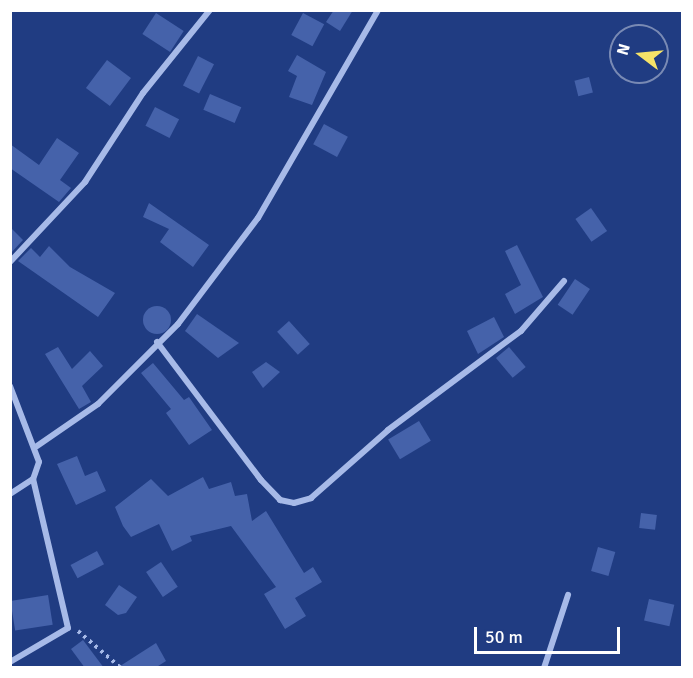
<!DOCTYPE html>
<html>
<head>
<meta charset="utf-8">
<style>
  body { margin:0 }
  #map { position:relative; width:693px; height:678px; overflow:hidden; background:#203c82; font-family:Signika,sans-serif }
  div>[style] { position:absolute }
  .building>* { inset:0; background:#4562aa; transform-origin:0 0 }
  .round { border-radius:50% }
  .path>* { height:4px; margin-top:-2px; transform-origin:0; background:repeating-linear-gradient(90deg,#a7bae8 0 3px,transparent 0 7.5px) }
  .street>* { height:6px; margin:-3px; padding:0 3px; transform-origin:3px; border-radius:3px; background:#a7bae8 }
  span { translate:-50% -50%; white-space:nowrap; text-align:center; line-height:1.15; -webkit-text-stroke:4.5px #203c82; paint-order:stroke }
  .frame { position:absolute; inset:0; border:12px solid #fff; pointer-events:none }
  .north { position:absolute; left:609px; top:24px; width:60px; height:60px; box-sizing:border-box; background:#203c82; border:2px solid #798ab4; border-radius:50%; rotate:286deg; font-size:16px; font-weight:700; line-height:24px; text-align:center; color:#fff }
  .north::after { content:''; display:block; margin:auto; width:21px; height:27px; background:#f6e368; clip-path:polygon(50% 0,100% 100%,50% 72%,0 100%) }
  .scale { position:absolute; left:474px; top:627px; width:146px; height:27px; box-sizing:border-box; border:3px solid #fff; border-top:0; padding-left:8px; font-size:18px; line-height:21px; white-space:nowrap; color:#fff; -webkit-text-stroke:4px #203c82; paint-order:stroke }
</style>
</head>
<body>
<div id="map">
  <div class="building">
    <i style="clip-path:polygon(334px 10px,353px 10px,340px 31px,326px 22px)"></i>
    <i style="left:156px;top:13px;width:33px;height:25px;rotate:33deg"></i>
    <i style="left:303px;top:13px;width:24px;height:25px;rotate:28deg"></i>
    <i style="clip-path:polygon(297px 55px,326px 72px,312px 105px,289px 97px,297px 76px,288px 71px)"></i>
    <i style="left:198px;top:56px;width:18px;height:33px;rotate:27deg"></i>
    <i style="left:107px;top:60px;width:30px;height:35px;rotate:37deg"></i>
    <i style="left:589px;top:77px;width:16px;height:15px;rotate:76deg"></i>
    <i style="left:210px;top:94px;width:34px;height:17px;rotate:23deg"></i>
    <i style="left:155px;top:107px;width:27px;height:21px;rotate:27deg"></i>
    <i style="left:324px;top:124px;width:27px;height:23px;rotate:28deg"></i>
    <i style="clip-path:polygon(57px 138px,79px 153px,60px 180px,71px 188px,59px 202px,10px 168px,10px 144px,39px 165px)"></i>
    <i style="clip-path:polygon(149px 203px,209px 245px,193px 267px,160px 242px,169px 229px,143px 217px)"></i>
    <i style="left:591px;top:208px;width:28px;height:19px;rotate:55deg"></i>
    <i style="clip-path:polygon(10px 227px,23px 240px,10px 254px)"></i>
    <i style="clip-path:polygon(517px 245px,543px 297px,515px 314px,505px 294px,521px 285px,505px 251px)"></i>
    <i style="clip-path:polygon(49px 246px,70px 267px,115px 293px,98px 317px,18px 261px,31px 248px,40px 257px)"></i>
    <i style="left:575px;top:279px;width:18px;height:31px;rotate:34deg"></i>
    <i class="round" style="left:143px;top:306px;width:28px;height:28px"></i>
    <i style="clip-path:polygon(197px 314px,239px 343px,218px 358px,185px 331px)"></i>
    <i style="clip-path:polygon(494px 317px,504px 337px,478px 354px,467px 331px)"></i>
    <i style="left:289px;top:321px;width:31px;height:16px;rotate:48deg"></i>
    <i style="clip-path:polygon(58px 347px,72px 369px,90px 351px,103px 366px,82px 386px,91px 402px,79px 409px,45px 354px)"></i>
    <i style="left:509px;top:347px;width:26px;height:17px;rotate:50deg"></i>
    <i style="clip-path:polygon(266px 362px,280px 372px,263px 388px,252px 372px)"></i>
    <i style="clip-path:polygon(153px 363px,184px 400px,189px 397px,212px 430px,189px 445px,166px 413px,171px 409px,141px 373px)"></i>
    <i style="left:419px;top:421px;width:23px;height:36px;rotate:59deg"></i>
    <i style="clip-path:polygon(77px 456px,85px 476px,97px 471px,106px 491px,76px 505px,57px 464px)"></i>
    <i style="clip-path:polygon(203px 477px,209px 489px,231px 482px,235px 496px,247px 494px,252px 521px,266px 511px,304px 573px,313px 567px,322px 582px,295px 598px,306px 616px,285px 629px,264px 594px,276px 587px,231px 526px,190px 536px,192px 541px,172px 551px,159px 524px,131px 537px,123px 526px,115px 507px,151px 479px,168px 496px)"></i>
    <i style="left:641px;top:513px;width:16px;height:15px;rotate:7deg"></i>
    <i style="left:598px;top:547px;width:18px;height:25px;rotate:16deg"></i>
    <i style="left:97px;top:551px;width:15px;height:30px;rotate:62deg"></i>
    <i style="left:161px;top:562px;width:30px;height:18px;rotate:56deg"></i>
    <i style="clip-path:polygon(119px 585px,137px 597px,126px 613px,118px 615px,105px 605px)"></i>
    <i style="left:48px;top:595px;width:30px;height:38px;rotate:81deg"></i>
    <i style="left:649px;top:599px;width:26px;height:22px;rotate:13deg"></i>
    <i style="clip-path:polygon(83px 640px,104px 668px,85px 668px,71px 649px)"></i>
    <i style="clip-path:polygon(156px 643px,166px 661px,155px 668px,117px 668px)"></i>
  </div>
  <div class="path">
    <i style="left:78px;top:631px;width:57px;rotate:40.7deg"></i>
  </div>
  <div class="street">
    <i style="left:10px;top:262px;width:110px;rotate:-46.8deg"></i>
    <i style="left:85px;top:182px;width:106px;rotate:-56.9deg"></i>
    <i style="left:143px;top:93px;width:107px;rotate:-51.1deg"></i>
    <i style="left:157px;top:342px;width:173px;rotate:53deg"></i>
    <i style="left:261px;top:480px;width:28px;rotate:46deg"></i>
    <i style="left:280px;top:500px;width:14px;rotate:12deg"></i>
    <i style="left:294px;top:503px;width:18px;rotate:-16deg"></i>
    <i style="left:311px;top:498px;width:103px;rotate:-41.4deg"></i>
    <i style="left:388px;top:430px;width:166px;rotate:-36.7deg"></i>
    <i style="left:521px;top:331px;width:66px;rotate:-49.3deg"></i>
    <i style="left:10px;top:386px;width:81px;rotate:69.1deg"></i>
    <i style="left:39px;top:462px;width:18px;rotate:109deg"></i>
    <i style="left:33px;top:479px;width:27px;rotate:147deg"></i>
    <i style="left:37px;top:446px;width:74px;rotate:-34.5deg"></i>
    <i style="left:98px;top:404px;width:113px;rotate:-45deg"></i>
    <i style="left:178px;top:324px;width:133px;rotate:-53deg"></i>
    <i style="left:258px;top:218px;width:240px;rotate:-60deg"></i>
    <i style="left:10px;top:662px;width:67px;rotate:-30.4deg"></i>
    <i style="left:68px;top:628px;width:153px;rotate:-103.2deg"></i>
    <i style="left:544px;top:668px;width:77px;rotate:-71.8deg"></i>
  </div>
  <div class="frame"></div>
  <div class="north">N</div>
  <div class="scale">50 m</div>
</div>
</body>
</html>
